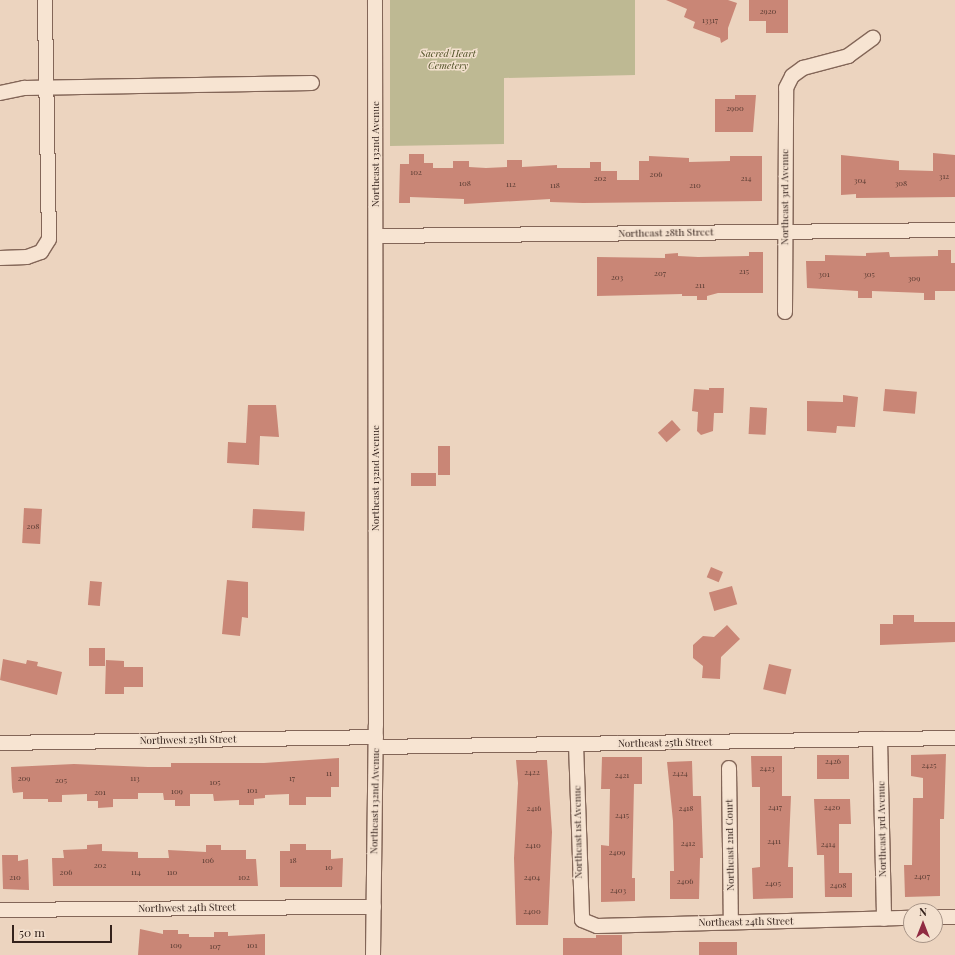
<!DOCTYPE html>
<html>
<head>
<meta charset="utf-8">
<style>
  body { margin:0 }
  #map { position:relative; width:955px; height:955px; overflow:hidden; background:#ecd4bf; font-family:"Playfair Display",serif }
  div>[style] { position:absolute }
  .cemetery>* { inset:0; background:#beb993 }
  .building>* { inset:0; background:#c98676; transform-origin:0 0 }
  .roads { filter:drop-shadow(1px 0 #836658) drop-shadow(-1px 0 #836658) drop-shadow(0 1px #836658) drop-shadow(0 -1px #836658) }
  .minor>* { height:14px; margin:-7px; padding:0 7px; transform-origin:7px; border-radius:7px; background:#f7e4d2 }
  span { translate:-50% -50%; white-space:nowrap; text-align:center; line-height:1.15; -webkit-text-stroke:3px #f3e0ce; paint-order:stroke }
  .number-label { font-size:8px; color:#593b32 }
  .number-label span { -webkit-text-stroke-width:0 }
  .park-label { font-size:10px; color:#4e4f24; font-style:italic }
  .street-label { font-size:10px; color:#34221c }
  .north { position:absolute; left:903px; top:903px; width:40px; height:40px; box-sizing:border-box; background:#f3e0ce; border:1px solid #a79487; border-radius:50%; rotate:0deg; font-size:11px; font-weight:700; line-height:16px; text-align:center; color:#34221c }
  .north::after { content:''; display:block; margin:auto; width:14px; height:18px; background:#902b42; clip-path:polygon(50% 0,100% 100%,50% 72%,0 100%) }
  .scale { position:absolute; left:12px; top:925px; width:100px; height:18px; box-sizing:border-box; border:2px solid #34221c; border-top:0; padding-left:5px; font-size:12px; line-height:14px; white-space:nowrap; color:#34221c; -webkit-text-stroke:3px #f3e0ce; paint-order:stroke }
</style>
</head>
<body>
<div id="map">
  <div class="cemetery">
    <i style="clip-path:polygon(390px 0,635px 0,635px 75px,504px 78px,504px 144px,390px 146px)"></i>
  </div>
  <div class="building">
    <i style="clip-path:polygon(666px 0,728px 0,737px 3px,728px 28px,728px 39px,721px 43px,720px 38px,693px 28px,695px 22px,684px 17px,687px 9px)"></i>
    <i style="clip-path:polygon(749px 0,788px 0,788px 33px,766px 33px,766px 21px,749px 21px)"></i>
    <i style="clip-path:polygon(735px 95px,756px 95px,753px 132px,715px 132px,715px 99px,735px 99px)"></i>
    <i style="clip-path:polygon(933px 153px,955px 155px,955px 197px,856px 198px,856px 194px,841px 195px,841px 155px,899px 161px,899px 170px,933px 171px)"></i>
    <i style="clip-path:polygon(409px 154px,424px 154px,424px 163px,433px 163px,433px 168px,453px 168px,453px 161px,469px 161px,469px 167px,486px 168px,507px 167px,507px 160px,522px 160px,522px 167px,557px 165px,557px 168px,590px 168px,590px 162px,601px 162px,601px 171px,617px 171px,617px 180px,639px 180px,639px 161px,649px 161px,649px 156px,689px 158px,689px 162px,730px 161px,730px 156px,762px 156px,762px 201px,583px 203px,550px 202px,550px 199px,464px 204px,464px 199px,410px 197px,410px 203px,399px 203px,400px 164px,409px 164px)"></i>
    <i style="clip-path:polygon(938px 250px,951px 250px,951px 263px,955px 263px,955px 291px,935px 291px,935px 300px,924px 300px,924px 293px,872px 291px,872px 298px,858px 298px,858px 291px,807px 288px,806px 261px,825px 261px,825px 255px,866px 256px,866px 253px,889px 252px,890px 257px,938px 256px)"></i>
    <i style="clip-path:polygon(749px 252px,763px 252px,763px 293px,718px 293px,707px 296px,707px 300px,697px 300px,697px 296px,682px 296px,682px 294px,597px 296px,597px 257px,665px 258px,665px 254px,678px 253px,678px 256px,698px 257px,749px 256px)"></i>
    <i style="clip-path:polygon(709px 388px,724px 388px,723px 413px,714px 413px,713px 431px,701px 435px,697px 431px,698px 412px,692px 411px,694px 389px,709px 390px)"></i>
    <i style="left:885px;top:389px;width:32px;height:22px;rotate:5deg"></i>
    <i style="clip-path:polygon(843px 395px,858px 397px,855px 427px,837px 426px,836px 433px,807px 431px,807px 401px,843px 402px)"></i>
    <i style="clip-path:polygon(248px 405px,276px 405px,279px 437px,260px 436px,259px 465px,227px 463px,228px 442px,246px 443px)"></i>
    <i style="left:750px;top:407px;width:17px;height:27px;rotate:3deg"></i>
    <i style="left:672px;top:420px;width:13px;height:19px;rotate:48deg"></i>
    <i style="left:438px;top:446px;width:12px;height:29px"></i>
    <i style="left:411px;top:473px;width:25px;height:13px"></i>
    <i style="left:24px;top:508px;width:18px;height:35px;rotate:3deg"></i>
    <i style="left:253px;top:509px;width:52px;height:19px;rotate:3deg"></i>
    <i style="left:711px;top:567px;width:13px;height:11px;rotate:23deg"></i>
    <i style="clip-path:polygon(227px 580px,248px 582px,248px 618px,242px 617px,240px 636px,222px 634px)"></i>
    <i style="left:90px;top:581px;width:12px;height:24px;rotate:5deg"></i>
    <i style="left:732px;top:586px;width:19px;height:24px;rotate:74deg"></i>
    <i style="clip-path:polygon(893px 615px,914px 615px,914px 622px,955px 622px,955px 642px,880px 645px,880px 624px,893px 624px)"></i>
    <i style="clip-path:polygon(727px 625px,740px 639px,721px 657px,720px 679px,702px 678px,703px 666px,693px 658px,693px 645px,703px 636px,714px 637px)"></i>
    <i style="left:89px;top:648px;width:16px;height:18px"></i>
    <i style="clip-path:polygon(3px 659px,26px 664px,27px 660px,38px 662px,37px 666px,62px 672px,57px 695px,0 680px)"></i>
    <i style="clip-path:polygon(106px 660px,124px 661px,124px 667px,143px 667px,143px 687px,124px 687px,124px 694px,105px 694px)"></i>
    <i style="left:769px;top:664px;width:23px;height:26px;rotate:13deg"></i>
    <i style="clip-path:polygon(946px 754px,944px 819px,940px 819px,940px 896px,905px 897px,904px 865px,912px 865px,913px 798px,923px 798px,923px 778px,911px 776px,911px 755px)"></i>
    <i style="left:817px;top:755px;width:32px;height:24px"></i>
    <i style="clip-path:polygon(751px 756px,782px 756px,782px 796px,791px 796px,788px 867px,793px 867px,793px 898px,753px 899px,752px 868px,760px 867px,760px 787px,752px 787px)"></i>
    <i style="clip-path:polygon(602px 757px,642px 757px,642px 784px,634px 784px,632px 878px,635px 878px,635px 901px,601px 902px,601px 845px,609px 846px,610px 789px,601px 789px)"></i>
    <i style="clip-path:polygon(339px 758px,339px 787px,331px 787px,331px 797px,306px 797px,306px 805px,289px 805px,289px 794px,265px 795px,265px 798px,254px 799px,254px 805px,239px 805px,239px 800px,214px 801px,213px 794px,190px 794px,190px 806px,175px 806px,175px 800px,164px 800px,163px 793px,138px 793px,138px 799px,113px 799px,113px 807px,98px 808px,98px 801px,87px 801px,87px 794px,62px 795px,62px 802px,48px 802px,48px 799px,23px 799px,23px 792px,13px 793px,12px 788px,11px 767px,74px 764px,148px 767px,171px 767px,171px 763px,264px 763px)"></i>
    <i style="clip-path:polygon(516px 760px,547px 760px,552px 832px,548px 925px,516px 925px,514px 858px,518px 783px)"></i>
    <i style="clip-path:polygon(692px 761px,693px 796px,701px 796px,703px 858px,700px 858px,699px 899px,670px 899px,670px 871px,674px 871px,673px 821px,667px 762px)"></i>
    <i style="clip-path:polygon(814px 799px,850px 799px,851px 824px,839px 824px,839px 873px,852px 873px,852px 897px,825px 897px,824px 855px,817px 855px)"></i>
    <i style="clip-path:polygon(102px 844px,102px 851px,138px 852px,138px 858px,169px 858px,168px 850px,206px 852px,206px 845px,221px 845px,221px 850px,246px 850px,246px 859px,256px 859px,258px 886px,53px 886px,52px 858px,64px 858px,63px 850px,87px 849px,87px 845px)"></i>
    <i style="clip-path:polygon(290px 844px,306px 844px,306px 850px,331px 850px,331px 859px,343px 858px,342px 887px,280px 887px,280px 851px,290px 851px)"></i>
    <i style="clip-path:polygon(2px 855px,18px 855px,18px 861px,28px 859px,29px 890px,3px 889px)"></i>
    <i style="clip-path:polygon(140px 929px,163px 934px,163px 930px,178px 930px,178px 934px,189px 934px,189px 937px,214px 937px,214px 932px,228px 932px,228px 936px,265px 934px,265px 955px,138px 955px)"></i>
    <i style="clip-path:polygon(596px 935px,622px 935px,622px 955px,563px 955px,563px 938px,596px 938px)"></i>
    <i style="left:699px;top:942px;width:38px;height:13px"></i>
  </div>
  <div class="roads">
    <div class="minor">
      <i style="left:0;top:93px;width:25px;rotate:-12deg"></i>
      <i style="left:24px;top:88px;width:288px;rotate:-1deg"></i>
      <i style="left:376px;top:236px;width:579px;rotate:-0.59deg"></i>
      <i style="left:0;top:258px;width:27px;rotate:-2deg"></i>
      <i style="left:27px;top:257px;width:15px;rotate:-20deg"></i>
      <i style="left:41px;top:252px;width:15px;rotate:-58deg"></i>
      <i style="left:49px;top:239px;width:239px;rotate:-91deg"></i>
      <i style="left:785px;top:312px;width:224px;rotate:-89.7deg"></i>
      <i style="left:786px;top:88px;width:13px;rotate:-63deg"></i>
      <i style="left:792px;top:76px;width:14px;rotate:-36deg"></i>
      <i style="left:803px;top:68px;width:47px;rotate:-14.9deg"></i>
      <i style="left:848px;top:56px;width:31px;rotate:-36deg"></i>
      <i style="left:880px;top:739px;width:180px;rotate:88.7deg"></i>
      <i style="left:0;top:743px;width:376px;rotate:-0.9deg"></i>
      <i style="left:576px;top:744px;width:176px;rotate:88deg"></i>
      <i style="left:582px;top:920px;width:16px;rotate:22deg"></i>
      <i style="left:597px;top:926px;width:314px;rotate:-1.5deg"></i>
      <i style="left:376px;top:747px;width:579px;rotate:-0.89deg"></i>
      <i style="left:729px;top:768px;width:154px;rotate:89.3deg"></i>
      <i style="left:0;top:910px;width:374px;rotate:-0.5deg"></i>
      <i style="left:935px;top:917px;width:20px"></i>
      <i style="left:373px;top:955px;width:230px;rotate:-89.3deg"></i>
      <i style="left:376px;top:725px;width:725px;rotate:-90.08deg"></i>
    </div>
  </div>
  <div class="number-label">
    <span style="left:768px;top:11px">2920</span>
    <span style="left:710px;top:20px">13317</span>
    <span style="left:735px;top:108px">2900</span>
    <span style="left:416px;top:172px">102</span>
    <span style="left:656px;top:174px">206</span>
    <span style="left:944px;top:176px">312</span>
    <span style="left:600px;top:178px">202</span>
    <span style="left:746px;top:178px">214</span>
    <span style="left:860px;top:180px">304</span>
    <span style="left:465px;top:183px">108</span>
    <span style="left:901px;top:183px">308</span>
    <span style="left:511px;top:184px">112</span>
    <span style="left:555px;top:185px">118</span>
    <span style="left:695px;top:185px">210</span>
    <span style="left:744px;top:271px">215</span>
    <span style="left:660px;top:273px">207</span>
    <span style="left:824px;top:274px">301</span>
    <span style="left:869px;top:274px">305</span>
    <span style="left:617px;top:277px">203</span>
    <span style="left:914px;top:278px">309</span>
    <span style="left:700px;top:285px">211</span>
    <span style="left:33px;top:526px">208</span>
    <span style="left:833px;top:761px">2426</span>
    <span style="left:929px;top:765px">2425</span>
    <span style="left:767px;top:768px">2423</span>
    <span style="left:532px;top:772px">2422</span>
    <span style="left:329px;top:773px">11</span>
    <span style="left:680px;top:773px">2424</span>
    <span style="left:622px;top:775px">2421</span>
    <span style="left:24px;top:778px">209</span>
    <span style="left:135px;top:778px">113</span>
    <span style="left:292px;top:778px">17</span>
    <span style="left:61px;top:780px">205</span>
    <span style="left:215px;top:782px">105</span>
    <span style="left:252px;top:790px">101</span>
    <span style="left:177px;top:791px">109</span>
    <span style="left:100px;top:792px">201</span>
    <span style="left:775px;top:807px">2417</span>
    <span style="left:832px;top:807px">2420</span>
    <span style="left:534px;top:808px">2416</span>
    <span style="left:686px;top:808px">2418</span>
    <span style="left:622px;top:815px">2415</span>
    <span style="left:774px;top:841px">2411</span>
    <span style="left:688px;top:843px">2412</span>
    <span style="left:828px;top:844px">2414</span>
    <span style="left:533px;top:845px">2410</span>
    <span style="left:617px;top:852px">2409</span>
    <span style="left:208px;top:860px">106</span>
    <span style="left:293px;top:860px">18</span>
    <span style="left:100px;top:865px">202</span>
    <span style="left:329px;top:867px">10</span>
    <span style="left:66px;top:872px">206</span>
    <span style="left:136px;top:872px">114</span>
    <span style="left:172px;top:872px">110</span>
    <span style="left:922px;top:876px">2407</span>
    <span style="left:15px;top:877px">210</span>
    <span style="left:244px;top:877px">102</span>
    <span style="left:532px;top:877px">2404</span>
    <span style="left:685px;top:881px">2406</span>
    <span style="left:773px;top:883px">2405</span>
    <span style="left:838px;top:885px">2408</span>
    <span style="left:618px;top:890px">2403</span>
    <span style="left:532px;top:911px">2400</span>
    <span style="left:176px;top:945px">109</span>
    <span style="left:252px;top:945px">101</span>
    <span style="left:215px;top:946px">107</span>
  </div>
  <div class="park-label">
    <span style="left:448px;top:59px">Sacred Heart<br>Cemetery</span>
  </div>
  <div class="street-label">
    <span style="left:376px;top:154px;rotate:-90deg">Northeast 132nd Avenue</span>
    <span style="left:785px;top:197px;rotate:-90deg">Northeast 3rd Avenue</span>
    <span style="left:666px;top:233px;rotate:-1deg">Northeast 28th Street</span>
    <span style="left:376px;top:478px;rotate:-90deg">Northeast 132nd Avenue</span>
    <span style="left:188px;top:740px;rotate:-1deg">Northwest 25th Street</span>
    <span style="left:665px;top:743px;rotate:-1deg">Northeast 25th Street</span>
    <span style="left:375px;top:801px;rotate:-89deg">Northeast 132nd Avenue</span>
    <span style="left:882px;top:829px;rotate:-91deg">Northeast 3rd Avenue</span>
    <span style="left:578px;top:832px;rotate:-91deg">Northeast 1st Avenue</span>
    <span style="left:730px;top:845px;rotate:-91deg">Northeast 2nd Court</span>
    <span style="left:187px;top:908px;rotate:-1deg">Northwest 24th Street</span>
    <span style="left:746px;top:922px;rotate:-1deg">Northeast 24th Street</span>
  </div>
  <div class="north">N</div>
  <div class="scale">50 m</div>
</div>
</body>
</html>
